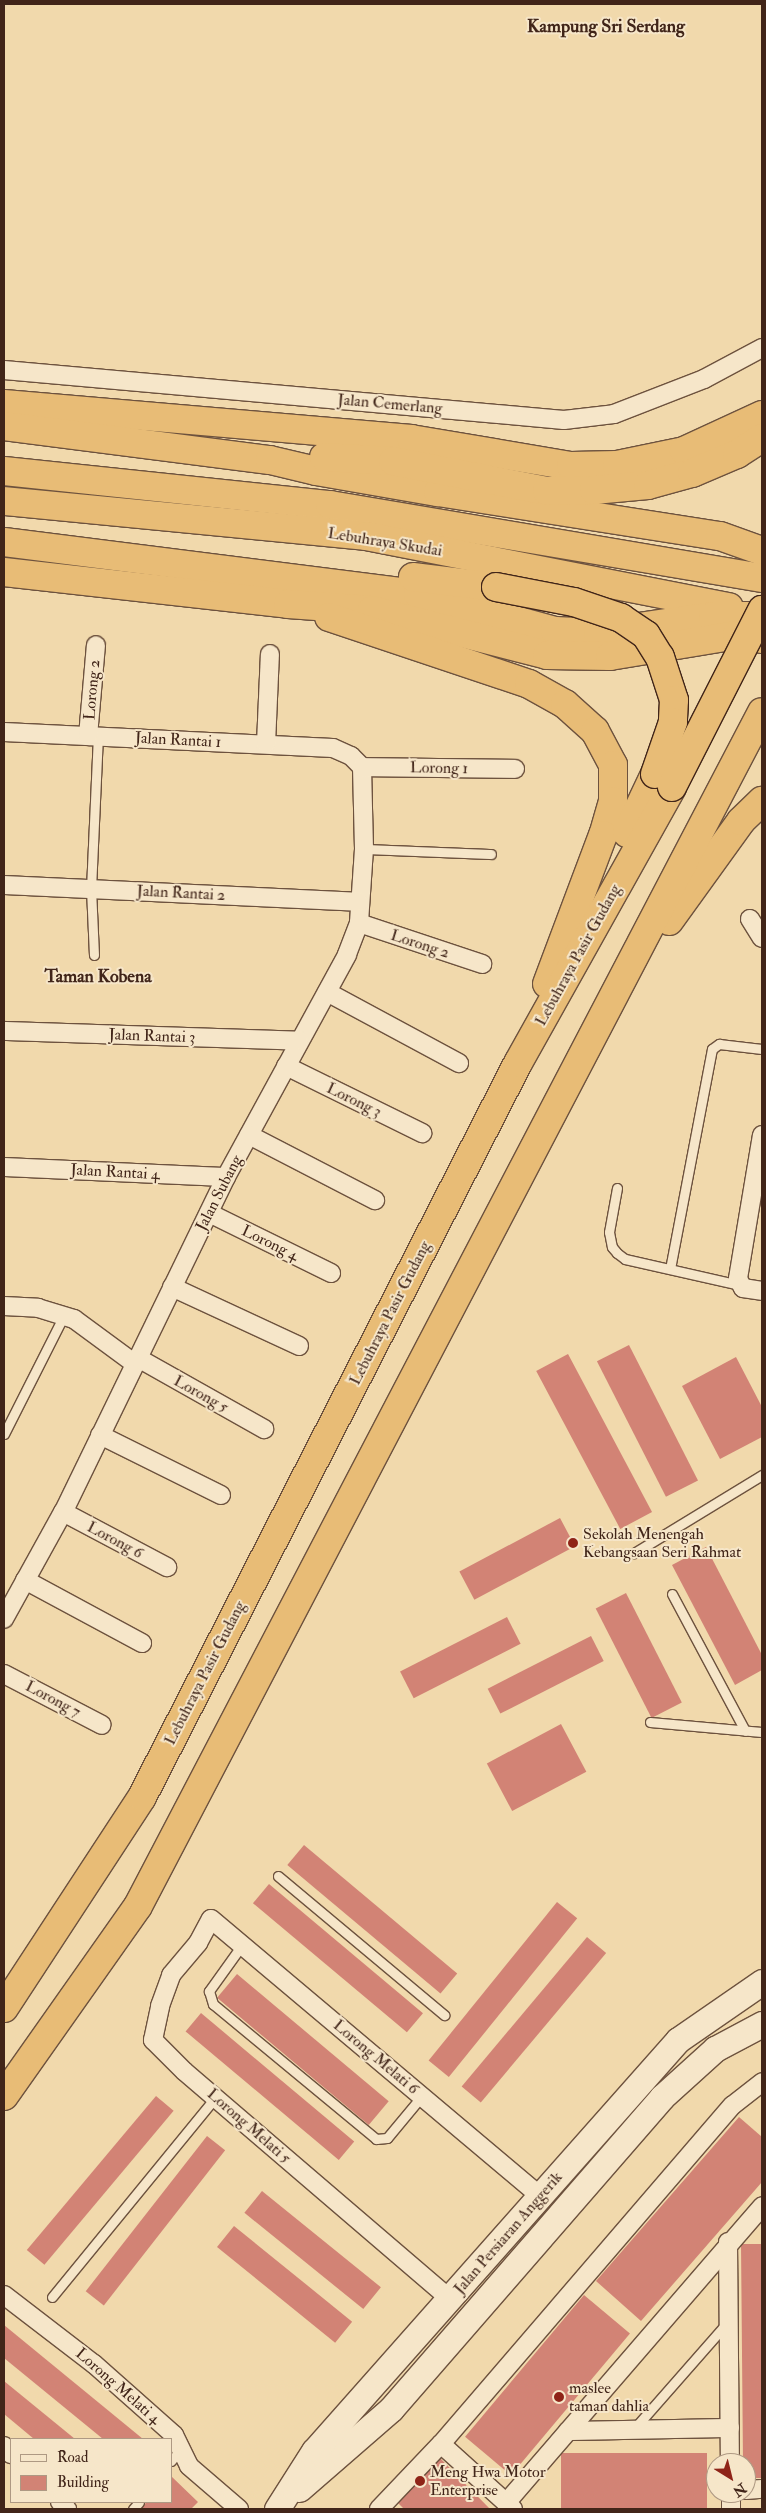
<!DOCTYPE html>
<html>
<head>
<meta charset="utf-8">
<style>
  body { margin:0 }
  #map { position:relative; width:766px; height:2513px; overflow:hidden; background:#f1d9ac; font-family:"IM FELL Double Pica",serif }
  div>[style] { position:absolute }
  .building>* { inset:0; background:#d28375; transform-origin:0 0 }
  .roads { filter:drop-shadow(1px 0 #6d523e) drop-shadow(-1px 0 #6d523e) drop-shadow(0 1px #6d523e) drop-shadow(0 -1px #6d523e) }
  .lane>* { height:9px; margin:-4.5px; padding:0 4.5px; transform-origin:4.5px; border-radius:4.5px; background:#f6e6c9 }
  .street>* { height:18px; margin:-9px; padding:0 9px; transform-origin:9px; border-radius:9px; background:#f6e6c9 }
  .secondary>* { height:25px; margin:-12.5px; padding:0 12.5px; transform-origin:12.5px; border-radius:12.5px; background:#f6e6c9 }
  .highway>* { height:28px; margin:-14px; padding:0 14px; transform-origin:14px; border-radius:14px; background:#e8bc76 }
  .bridges { filter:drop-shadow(1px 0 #412519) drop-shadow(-1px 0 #412519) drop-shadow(0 1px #412519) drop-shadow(0 -1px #412519) }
  .highway-bridge>* { height:28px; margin:-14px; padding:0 14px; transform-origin:14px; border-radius:14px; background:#e8bc76 }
  .dots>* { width:14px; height:14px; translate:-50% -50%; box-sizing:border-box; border:2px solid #f6e6c9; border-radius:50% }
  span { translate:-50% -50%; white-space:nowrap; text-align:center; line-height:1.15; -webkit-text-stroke:4px #f6e6c9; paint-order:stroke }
  .street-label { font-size:16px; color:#412519 }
  .poi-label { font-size:16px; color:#412519 }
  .left { translate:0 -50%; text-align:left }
  .neighbourhood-label { font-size:18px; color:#412519; font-weight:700 }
  .frame { position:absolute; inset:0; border:5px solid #412519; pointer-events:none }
  .legend { position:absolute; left:10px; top:2438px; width:162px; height:65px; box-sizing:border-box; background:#f6e6c9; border:1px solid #ae9983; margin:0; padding:6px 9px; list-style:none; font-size:15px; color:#412519 }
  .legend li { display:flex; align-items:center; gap:10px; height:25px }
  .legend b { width:25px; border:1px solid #ae9983 }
  .north { position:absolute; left:706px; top:2453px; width:50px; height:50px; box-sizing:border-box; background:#f6e6c9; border:1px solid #ae9983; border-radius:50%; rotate:144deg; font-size:14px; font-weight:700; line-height:20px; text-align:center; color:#412519 }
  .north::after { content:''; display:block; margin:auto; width:18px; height:22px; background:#8f2418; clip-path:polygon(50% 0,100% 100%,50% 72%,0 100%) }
</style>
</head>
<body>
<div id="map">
  <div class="building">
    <i style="left:629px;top:1345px;width:152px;height:36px;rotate:63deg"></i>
    <i style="left:568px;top:1354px;width:179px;height:36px;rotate:62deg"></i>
    <i style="clip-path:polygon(736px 1357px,762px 1407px,762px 1437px,720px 1459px,682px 1386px)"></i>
    <i style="left:560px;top:1518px;width:32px;height:114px;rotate:62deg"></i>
    <i style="clip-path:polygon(706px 1547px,762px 1655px,762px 1670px,735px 1685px,672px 1565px)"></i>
    <i style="left:626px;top:1593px;width:123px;height:34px;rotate:63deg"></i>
    <i style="left:507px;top:1617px;width:30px;height:120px;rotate:63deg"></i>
    <i style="left:591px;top:1636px;width:28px;height:116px;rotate:63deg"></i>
    <i style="left:561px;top:1724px;width:54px;height:84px;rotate:62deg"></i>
    <i style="left:304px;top:1845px;width:200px;height:26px;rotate:40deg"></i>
    <i style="left:269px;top:1884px;width:201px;height:25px;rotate:40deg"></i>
    <i style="left:557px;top:1902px;width:26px;height:204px;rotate:39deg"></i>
    <i style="left:587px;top:1937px;width:25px;height:195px;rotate:40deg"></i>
    <i style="left:237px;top:1974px;width:198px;height:31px;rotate:40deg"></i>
    <i style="left:201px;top:2013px;width:200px;height:24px;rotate:40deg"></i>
    <i style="left:156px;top:2096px;width:23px;height:201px;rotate:40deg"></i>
    <i style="clip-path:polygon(739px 2117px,762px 2137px,762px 2182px,641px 2321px,596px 2281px)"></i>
    <i style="left:207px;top:2136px;width:23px;height:197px;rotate:38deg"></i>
    <i style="left:262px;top:2191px;width:153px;height:28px;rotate:39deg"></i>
    <i style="left:234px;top:2226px;width:152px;height:27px;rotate:39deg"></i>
    <i style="clip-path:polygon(741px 2244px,762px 2244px,762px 2478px,746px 2478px,746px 2463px,743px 2463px)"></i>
    <i style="left:584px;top:2295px;width:60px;height:185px;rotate:40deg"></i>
    <i style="clip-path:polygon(4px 2325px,143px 2439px,103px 2439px,4px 2358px)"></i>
    <i style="clip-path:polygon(4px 2381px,75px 2439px,34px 2439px,4px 2414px)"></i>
    <i style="left:707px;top:2453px;width:56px;height:146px;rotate:90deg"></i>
    <i style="clip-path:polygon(436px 2454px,490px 2509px,404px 2509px,392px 2497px)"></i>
    <i style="clip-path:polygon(171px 2476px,198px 2502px,191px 2509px,139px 2509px,147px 2502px,171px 2502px)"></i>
  </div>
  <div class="roads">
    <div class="lane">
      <i style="left:364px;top:849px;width:127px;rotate:2.3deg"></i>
      <i style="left:94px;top:955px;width:66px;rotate:-92.6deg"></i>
      <i style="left:91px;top:889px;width:153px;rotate:-87.4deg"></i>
      <i style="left:617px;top:1188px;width:45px;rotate:100.3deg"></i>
      <i style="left:609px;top:1232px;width:15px;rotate:79deg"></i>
      <i style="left:612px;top:1247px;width:8px;rotate:50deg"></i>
      <i style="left:617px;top:1253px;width:10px;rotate:37deg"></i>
      <i style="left:625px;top:1259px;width:117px;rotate:12.8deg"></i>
      <i style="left:670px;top:1269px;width:224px;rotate:-79.2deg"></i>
      <i style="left:712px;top:1049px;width:9px;rotate:-36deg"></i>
      <i style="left:719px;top:1044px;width:43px;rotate:6.6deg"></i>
      <i style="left:4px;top:1434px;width:133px;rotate:-63.2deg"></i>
      <i style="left:634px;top:1553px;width:150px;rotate:-31.4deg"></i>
      <i style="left:672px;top:1594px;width:155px;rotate:61.9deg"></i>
      <i style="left:650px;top:1722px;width:112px;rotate:5.1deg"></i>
      <i style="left:278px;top:1876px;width:217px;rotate:39.9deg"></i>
      <i style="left:242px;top:1945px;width:57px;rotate:125.7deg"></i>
      <i style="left:209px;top:1991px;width:14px;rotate:73deg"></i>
      <i style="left:213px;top:2004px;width:212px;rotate:39.6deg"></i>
      <i style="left:376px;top:2139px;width:11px;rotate:-5deg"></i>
      <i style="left:387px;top:2138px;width:55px;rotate:-50.2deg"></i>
      <i style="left:52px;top:2297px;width:257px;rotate:-50.7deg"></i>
      <i style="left:633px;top:2430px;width:142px;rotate:-48.7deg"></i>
      <i style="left:171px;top:2461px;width:14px;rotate:-51deg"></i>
      <i style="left:133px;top:2509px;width:9px;rotate:-49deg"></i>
    </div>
    <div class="street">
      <i style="left:4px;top:370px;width:562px;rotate:5.1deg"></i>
      <i style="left:564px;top:420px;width:50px;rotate:-6.8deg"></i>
      <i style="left:614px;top:414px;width:97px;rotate:-21.3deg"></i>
      <i style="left:704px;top:379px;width:66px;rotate:-28.1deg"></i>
      <i style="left:4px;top:732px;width:329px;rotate:2.8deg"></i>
      <i style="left:333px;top:748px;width:20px;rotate:24deg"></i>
      <i style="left:351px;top:756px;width:16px;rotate:45deg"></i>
      <i style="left:362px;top:767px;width:82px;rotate:88.6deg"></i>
      <i style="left:364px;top:849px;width:74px;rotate:93.9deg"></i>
      <i style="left:359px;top:923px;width:34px;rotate:111deg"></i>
      <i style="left:347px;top:955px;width:253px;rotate:118.6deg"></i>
      <i style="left:226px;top:1177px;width:373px;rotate:115.9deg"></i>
      <i style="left:63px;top:1512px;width:122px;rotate:118.9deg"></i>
      <i style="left:88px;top:736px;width:91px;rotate:-85deg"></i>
      <i style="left:266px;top:744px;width:90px;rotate:-87.5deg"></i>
      <i style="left:362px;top:767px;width:153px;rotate:0.7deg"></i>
      <i style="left:4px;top:885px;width:355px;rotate:2.7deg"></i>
      <i style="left:750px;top:919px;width:22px;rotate:58deg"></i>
      <i style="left:359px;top:923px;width:130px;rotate:18.4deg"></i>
      <i style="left:327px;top:992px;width:150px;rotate:28.3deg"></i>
      <i style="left:4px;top:1031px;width:295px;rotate:1.9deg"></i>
      <i style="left:286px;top:1066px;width:152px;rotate:26.2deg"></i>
      <i style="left:249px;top:1135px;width:142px;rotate:27.3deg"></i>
      <i style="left:762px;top:1135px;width:146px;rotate:99.5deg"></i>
      <i style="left:738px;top:1279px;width:10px;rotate:61deg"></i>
      <i style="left:743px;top:1288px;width:19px;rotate:9deg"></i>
      <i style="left:4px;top:1167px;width:222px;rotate:2.6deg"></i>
      <i style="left:209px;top:1213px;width:136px;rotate:26.2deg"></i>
      <i style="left:172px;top:1287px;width:140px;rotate:24.9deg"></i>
      <i style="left:4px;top:1306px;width:34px;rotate:3deg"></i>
      <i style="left:38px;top:1308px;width:38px;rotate:17deg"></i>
      <i style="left:74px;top:1319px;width:76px;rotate:36.4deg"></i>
      <i style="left:138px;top:1358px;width:145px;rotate:29.4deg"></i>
      <i style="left:100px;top:1435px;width:135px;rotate:26.4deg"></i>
      <i style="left:63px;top:1512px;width:118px;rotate:27.9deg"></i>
      <i style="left:25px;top:1580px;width:133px;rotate:28.3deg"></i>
      <i style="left:4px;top:1674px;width:110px;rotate:27.5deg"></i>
      <i style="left:728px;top:2242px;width:221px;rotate:89.5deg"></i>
      <i style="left:4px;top:2295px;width:113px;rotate:37.5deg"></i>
      <i style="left:94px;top:2364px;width:107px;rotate:41.6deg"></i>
      <i style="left:174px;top:2435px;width:34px;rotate:64deg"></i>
      <i style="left:189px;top:2466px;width:66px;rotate:40.7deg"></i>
      <i style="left:450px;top:2299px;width:350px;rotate:-139.4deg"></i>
      <i style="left:184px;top:2071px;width:44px;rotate:-135deg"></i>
      <i style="left:153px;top:2040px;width:35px;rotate:-78deg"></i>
      <i style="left:160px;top:2006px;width:33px;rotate:-70deg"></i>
      <i style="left:171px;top:1975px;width:42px;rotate:-49.8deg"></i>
      <i style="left:198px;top:1943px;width:27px;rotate:-62deg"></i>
      <i style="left:211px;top:1919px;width:430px;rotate:40.1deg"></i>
      <i style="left:568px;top:2431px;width:162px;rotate:-1.1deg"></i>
      <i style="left:441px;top:2444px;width:97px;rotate:42.1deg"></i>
      <i style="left:4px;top:2446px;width:11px;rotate:49deg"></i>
      <i style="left:746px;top:2490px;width:16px;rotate:-4deg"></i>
      <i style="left:731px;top:2493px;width:16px;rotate:90deg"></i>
      <i style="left:60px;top:2502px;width:10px;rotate:45deg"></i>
      <i style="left:506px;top:2503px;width:392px;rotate:-49.2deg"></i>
      <i style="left:379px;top:2509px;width:90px;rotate:-46.4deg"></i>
      <i style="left:441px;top:2444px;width:447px;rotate:-49.3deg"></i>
      <i style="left:733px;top:2105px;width:37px;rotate:-38deg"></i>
    </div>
    <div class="secondary">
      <i style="left:299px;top:2489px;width:122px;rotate:-41deg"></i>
      <i style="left:391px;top:2409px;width:413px;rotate:-49deg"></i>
      <i style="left:662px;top:2097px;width:72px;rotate:-42.2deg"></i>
      <i style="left:715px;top:2049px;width:53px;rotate:-28deg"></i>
      <i style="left:277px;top:2509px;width:69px;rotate:-57.5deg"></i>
      <i style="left:314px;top:2451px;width:549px;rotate:-48.47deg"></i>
      <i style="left:678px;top:2040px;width:102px;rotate:-34.6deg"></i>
    </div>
    <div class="highway">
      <i style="left:4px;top:404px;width:409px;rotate:4.9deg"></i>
      <i style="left:411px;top:439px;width:162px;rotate:9.6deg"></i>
      <i style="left:571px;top:466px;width:46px;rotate:-1.2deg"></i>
      <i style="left:617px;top:465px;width:68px;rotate:-11.8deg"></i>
      <i style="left:684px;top:451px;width:86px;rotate:-24.8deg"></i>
      <i style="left:4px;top:426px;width:268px;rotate:7.3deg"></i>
      <i style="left:270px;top:460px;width:47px;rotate:13.4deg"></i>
      <i style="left:316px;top:471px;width:124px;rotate:9.8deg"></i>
      <i style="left:438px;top:492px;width:285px;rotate:8.9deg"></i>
      <i style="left:720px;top:536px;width:45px;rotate:19.7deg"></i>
      <i style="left:324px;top:457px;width:69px;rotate:3.3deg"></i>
      <i style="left:393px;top:461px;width:157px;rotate:11deg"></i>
      <i style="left:547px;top:491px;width:47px;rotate:-1.2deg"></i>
      <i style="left:594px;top:490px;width:54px;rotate:-5.3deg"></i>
      <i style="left:648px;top:485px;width:46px;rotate:-15.3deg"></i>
      <i style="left:692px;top:473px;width:49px;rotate:-22.9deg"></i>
      <i style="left:737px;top:454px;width:30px;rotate:-33deg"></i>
      <i style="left:4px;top:471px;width:328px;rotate:6deg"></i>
      <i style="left:330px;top:505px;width:438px;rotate:9.6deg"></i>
      <i style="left:4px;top:501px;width:364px;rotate:5.5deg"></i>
      <i style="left:366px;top:536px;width:370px;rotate:11.1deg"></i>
      <i style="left:4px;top:542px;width:417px;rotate:7.2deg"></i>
      <i style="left:418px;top:594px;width:142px;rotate:15.1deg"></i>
      <i style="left:555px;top:631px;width:43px;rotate:2.7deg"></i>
      <i style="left:598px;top:633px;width:116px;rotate:-8.4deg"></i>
      <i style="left:713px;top:616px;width:49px"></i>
      <i style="left:4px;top:572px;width:286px;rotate:6.4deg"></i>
      <i style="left:288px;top:604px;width:84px;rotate:4.1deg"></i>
      <i style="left:372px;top:610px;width:181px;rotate:14.4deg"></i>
      <i style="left:547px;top:655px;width:63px;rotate:0.9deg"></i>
      <i style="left:610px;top:656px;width:129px;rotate:-9.4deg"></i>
      <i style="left:737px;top:635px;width:25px;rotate:9deg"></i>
      <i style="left:413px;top:577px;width:84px;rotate:6.9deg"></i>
      <i style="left:329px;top:617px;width:211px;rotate:18.5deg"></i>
      <i style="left:529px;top:684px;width:41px;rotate:29.1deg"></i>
      <i style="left:565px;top:704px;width:40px;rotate:42deg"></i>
      <i style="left:595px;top:731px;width:38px;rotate:62deg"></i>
      <i style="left:613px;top:765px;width:36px;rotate:90deg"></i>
      <i style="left:613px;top:801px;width:35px;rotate:106deg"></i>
      <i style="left:603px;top:835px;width:159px;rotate:110.6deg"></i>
      <i style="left:627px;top:833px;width:65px;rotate:-64.6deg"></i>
      <i style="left:669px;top:921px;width:123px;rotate:-54.2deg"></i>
      <i style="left:741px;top:821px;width:29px;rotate:-44deg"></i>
      <i style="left:4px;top:2008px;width:252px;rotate:-56.8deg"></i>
      <i style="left:142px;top:1797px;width:825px;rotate:-62.88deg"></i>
      <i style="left:518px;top:1063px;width:316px;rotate:-60.8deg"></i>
      <i style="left:4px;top:2096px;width:232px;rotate:-54.8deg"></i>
      <i style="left:138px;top:1906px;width:1347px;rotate:-62.41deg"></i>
    </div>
  </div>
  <div class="bridges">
    <div class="highway-bridge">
      <i style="left:496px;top:587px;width:79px;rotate:10.9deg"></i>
      <i style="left:574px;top:602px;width:50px;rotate:18.8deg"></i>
      <i style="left:621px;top:618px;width:30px;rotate:34deg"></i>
      <i style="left:646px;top:635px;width:26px;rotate:58deg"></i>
      <i style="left:660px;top:657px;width:45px;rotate:72deg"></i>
      <i style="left:674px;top:700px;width:22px;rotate:93deg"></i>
      <i style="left:673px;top:722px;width:55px;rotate:109.1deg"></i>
      <i style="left:672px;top:787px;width:199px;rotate:-63deg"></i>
    </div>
  </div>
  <div class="dots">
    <i style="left:573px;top:1543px;background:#8f2418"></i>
    <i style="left:559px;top:2397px;background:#8f2418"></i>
    <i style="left:420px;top:2481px;background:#8f2418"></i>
  </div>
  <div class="street-label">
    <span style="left:390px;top:404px;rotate:5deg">Jalan Cemerlang</span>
    <span style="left:385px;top:542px;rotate:9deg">Lebuhraya Skudai</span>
    <span style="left:92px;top:690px;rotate:-85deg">Lorong 2</span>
    <span style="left:178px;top:740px;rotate:3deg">Jalan Rantai 1</span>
    <span style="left:439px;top:768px;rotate:1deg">Lorong 1</span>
    <span style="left:181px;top:893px;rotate:3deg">Jalan Rantai 2</span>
    <span style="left:420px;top:944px;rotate:18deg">Lorong 2</span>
    <span style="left:578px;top:955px;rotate:-61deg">Lebuhraya Pasir Gudang</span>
    <span style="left:152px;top:1036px;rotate:2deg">Jalan Rantai 3</span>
    <span style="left:354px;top:1100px;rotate:26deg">Lorong 3</span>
    <span style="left:115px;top:1172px;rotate:3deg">Jalan Rantai 4</span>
    <span style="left:219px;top:1193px;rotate:-63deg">Jalan Subang</span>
    <span style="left:270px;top:1243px;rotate:26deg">Lorong 4</span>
    <span style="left:390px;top:1313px;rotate:-63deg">Lebuhraya Pasir Gudang</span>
    <span style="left:201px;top:1394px;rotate:29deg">Lorong 5</span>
    <span style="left:115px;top:1540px;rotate:28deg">Lorong 6</span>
    <span style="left:205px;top:1673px;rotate:-63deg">Lebuhraya Pasir Gudang</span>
    <span style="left:53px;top:1699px;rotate:28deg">Lorong 7</span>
    <span style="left:376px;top:2057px;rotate:40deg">Lorong Melati 6</span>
    <span style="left:249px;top:2126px;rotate:41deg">Lorong Melati 5</span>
    <span style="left:508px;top:2233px;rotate:-49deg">Jalan Persiaran Anggerik</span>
    <span style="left:118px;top:2386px;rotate:41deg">Lorong Melati 4</span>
  </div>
  <div class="poi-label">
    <span class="left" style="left:583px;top:1543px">Sekolah Menengah<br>Kebangsaan Seri Rahmat</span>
    <span class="left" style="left:569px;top:2397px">maslee<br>taman dahlia</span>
    <span class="left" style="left:430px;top:2481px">Meng Hwa Motor<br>Enterprise</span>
  </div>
  <div class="neighbourhood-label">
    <span style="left:606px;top:27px">Kampung Sri Serdang</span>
    <span style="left:98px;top:977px">Taman Kobena</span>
  </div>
  <div class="frame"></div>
  <ul class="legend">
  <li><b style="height:6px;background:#f6e6c9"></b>Road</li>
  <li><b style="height:14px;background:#d28375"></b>Building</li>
  </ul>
  <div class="north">N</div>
</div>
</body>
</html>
